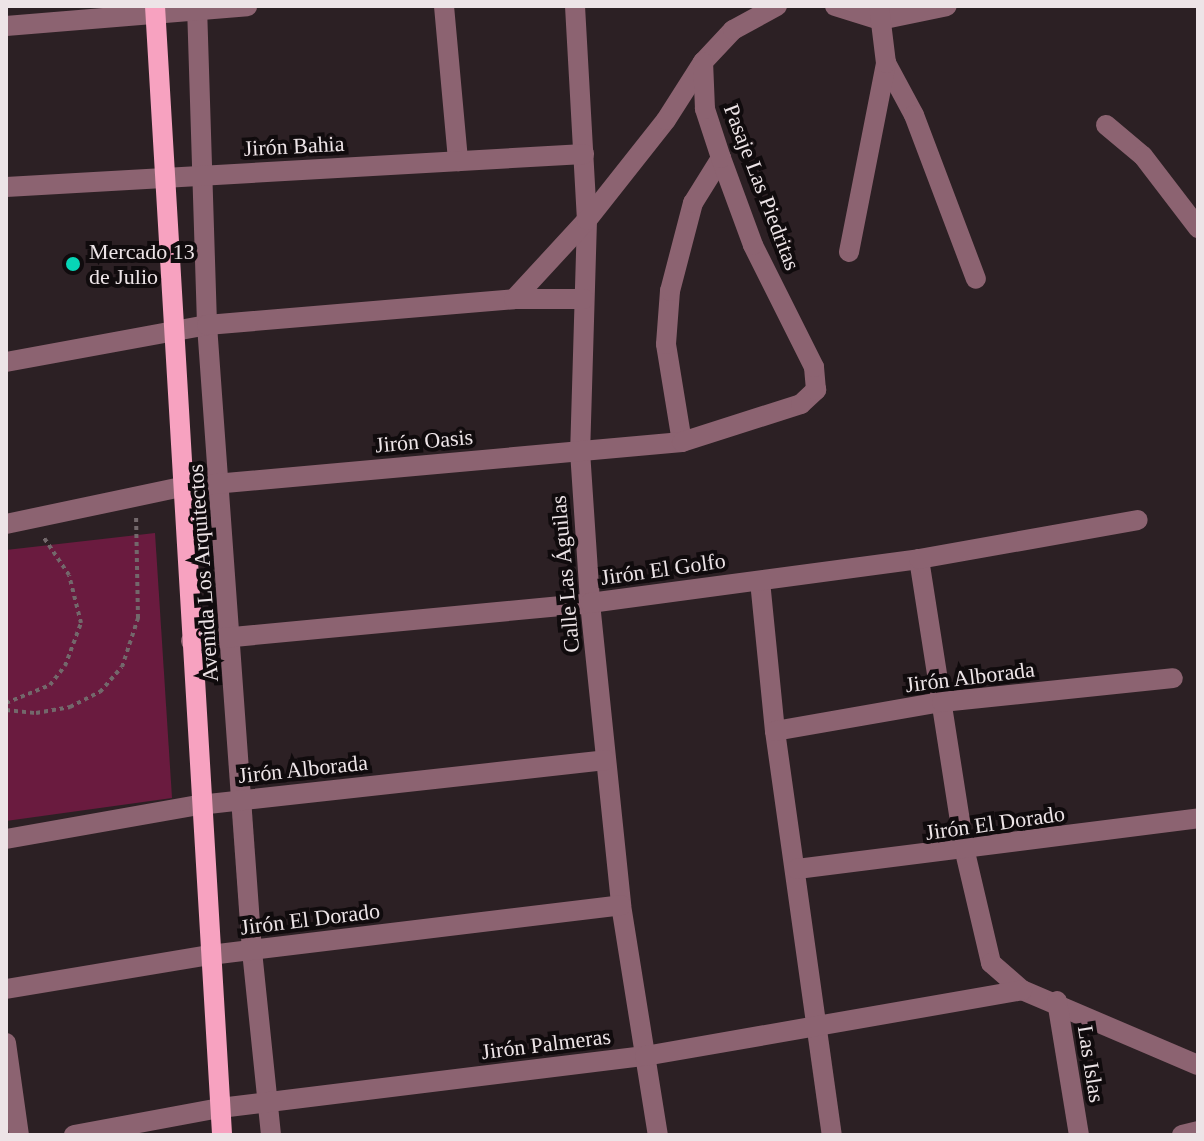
<!DOCTYPE html>
<html>
<head>
<meta charset="utf-8">
<style>
  body { margin:0 }
  #map { position:relative; width:1204px; height:1141px; overflow:hidden; background:#2c2024; font-family:Georgia,serif }
  div>[style] { position:absolute }
  .green>* { inset:0; background:#6a1b3f }
  .path>* { height:4px; margin-top:-2px; transform-origin:0; background:repeating-linear-gradient(90deg,#73686b 0 4px,transparent 0 8px) }
  .minor>* { height:20px; margin:-10px; padding:0 10px; transform-origin:10px; border-radius:10px; background:#8c6371 }
  .major>* { height:20px; margin:-10px; padding:0 10px; transform-origin:10px; border-radius:10px; background:#f7a2c0 }
  .dots>* { width:22px; height:22px; translate:-50% -50%; box-sizing:border-box; border:4px solid #100b0d; border-radius:50% }
  span { translate:-50% -50%; white-space:nowrap; text-align:center; line-height:1.15; -webkit-text-stroke:8px #100b0d; paint-order:stroke }
  .street-label { font-size:22px; color:#ede4e7 }
  .poi-label { font-size:22px; color:#ede4e7 }
  .left { translate:0 -50%; text-align:left }
  .frame { position:absolute; inset:0; border:8px solid #ede4e7; pointer-events:none }
</style>
</head>
<body>
<div id="map">
  <div class="green">
    <i style="clip-path:polygon(155px 533px,172px 798px,6px 821px,6px 550px)"></i>
  </div>
  <div class="path">
    <i style="left:6px;top:703px;width:48px;rotate:-22.2deg"></i>
    <i style="left:50px;top:685px;width:24px;rotate:-52deg"></i>
    <i style="left:65px;top:666px;width:46px;rotate:-69.6deg"></i>
    <i style="left:81px;top:623px;width:49px;rotate:-104deg"></i>
    <i style="left:69px;top:575px;width:45px;rotate:-124deg"></i>
    <i style="left:6px;top:710px;width:30px;rotate:6deg"></i>
    <i style="left:36px;top:713px;width:35px;rotate:-10deg"></i>
    <i style="left:70px;top:707px;width:34px;rotate:-27deg"></i>
    <i style="left:100px;top:692px;width:33px;rotate:-49deg"></i>
    <i style="left:122px;top:667px;width:52px;rotate:-71.9deg"></i>
    <i style="left:138px;top:618px;width:101px;rotate:-91.1deg"></i>
  </div>
  <div class="minor">
    <i style="left:197px;top:6px;width:319px;rotate:88.2deg"></i>
    <i style="left:207px;top:325px;width:628px;rotate:85.89deg"></i>
    <i style="left:252px;top:951px;width:185px;rotate:84.1deg"></i>
    <i style="left:444px;top:6px;width:156px;rotate:84.8deg"></i>
    <i style="left:575px;top:6px;width:214px;rotate:86.8deg"></i>
    <i style="left:587px;top:220px;width:231px;rotate:91.7deg"></i>
    <i style="left:580px;top:451px;width:152px;rotate:86.2deg"></i>
    <i style="left:590px;top:603px;width:304px;rotate:84.1deg"></i>
    <i style="left:621px;top:905px;width:233px;rotate:80.9deg"></i>
    <i style="left:835px;top:6px;width:47px;rotate:17.3deg"></i>
    <i style="left:880px;top:20px;width:68px;rotate:-11.8deg"></i>
    <i style="left:6px;top:26px;width:242px;rotate:-4.7deg"></i>
    <i style="left:886px;top:63px;width:59px;rotate:61.7deg"></i>
    <i style="left:914px;top:115px;width:175px;rotate:69.3deg"></i>
    <i style="left:1106px;top:125px;width:48px;rotate:40deg"></i>
    <i style="left:1143px;top:156px;width:91px;rotate:52.6deg"></i>
    <i style="left:6px;top:187px;width:579px;rotate:-3.27deg"></i>
    <i style="left:849px;top:252px;width:193px;rotate:-78.9deg"></i>
    <i style="left:886px;top:63px;width:57px;rotate:-97deg"></i>
    <i style="left:514px;top:299px;width:108px;rotate:-47.3deg"></i>
    <i style="left:587px;top:220px;width:127px;rotate:-51.7deg"></i>
    <i style="left:666px;top:120px;width:69px;rotate:-57.5deg"></i>
    <i style="left:703px;top:62px;width:44px;rotate:-46.8deg"></i>
    <i style="left:733px;top:30px;width:50px;rotate:-28.6deg"></i>
    <i style="left:6px;top:362px;width:204px;rotate:-10.4deg"></i>
    <i style="left:207px;top:325px;width:308px;rotate:-4.8deg"></i>
    <i style="left:514px;top:299px;width:70px"></i>
    <i style="left:682px;top:442px;width:99px;rotate:-99.3deg"></i>
    <i style="left:666px;top:344px;width:53px;rotate:-85.7deg"></i>
    <i style="left:670px;top:291px;width:91px;rotate:-75.4deg"></i>
    <i style="left:693px;top:203px;width:53px;rotate:-58.1deg"></i>
    <i style="left:6px;top:524px;width:179px;rotate:-11.9deg"></i>
    <i style="left:181px;top:487px;width:503px;rotate:-5.13deg"></i>
    <i style="left:682px;top:442px;width:125px;rotate:-17.7deg"></i>
    <i style="left:801px;top:404px;width:21px;rotate:-43deg"></i>
    <i style="left:816px;top:390px;width:23px;rotate:-95deg"></i>
    <i style="left:814px;top:367px;width:136px;rotate:-116.6deg"></i>
    <i style="left:753px;top:245px;width:93px;rotate:-110.2deg"></i>
    <i style="left:721px;top:158px;width:52px;rotate:-108.1deg"></i>
    <i style="left:705px;top:109px;width:47px;rotate:-92.4deg"></i>
    <i style="left:919px;top:559px;width:297px;rotate:81.1deg"></i>
    <i style="left:965px;top:852px;width:114px;rotate:76.8deg"></i>
    <i style="left:991px;top:963px;width:41px;rotate:41.1deg"></i>
    <i style="left:1022px;top:990px;width:191px;rotate:23.1deg"></i>
    <i style="left:760px;top:581px;width:151px;rotate:84.3deg"></i>
    <i style="left:775px;top:731px;width:408px;rotate:82deg"></i>
    <i style="left:191px;top:641px;width:401px;rotate:-5.4deg"></i>
    <i style="left:590px;top:603px;width:332px;rotate:-7.6deg"></i>
    <i style="left:919px;top:559px;width:222px;rotate:-10.1deg"></i>
    <i style="left:775px;top:731px;width:169px;rotate:-9.9deg"></i>
    <i style="left:942px;top:702px;width:232px;rotate:-5.9deg"></i>
    <i style="left:6px;top:839px;width:196px;rotate:-10deg"></i>
    <i style="left:199px;top:805px;width:409px;rotate:-6.3deg"></i>
    <i style="left:797px;top:869px;width:404px;rotate:-7.2deg"></i>
    <i style="left:6px;top:989px;width:207px;rotate:-9.5deg"></i>
    <i style="left:210px;top:955px;width:414px;rotate:-6.9deg"></i>
    <i style="left:1057px;top:1001px;width:136px;rotate:80.7deg"></i>
    <i style="left:6px;top:1043px;width:93px;rotate:82deg"></i>
    <i style="left:74px;top:1135px;width:148px;rotate:-10.5deg"></i>
    <i style="left:220px;top:1108px;width:428px;rotate:-7deg"></i>
    <i style="left:645px;top:1056px;width:383px;rotate:-9.9deg"></i>
    <i style="left:1182px;top:1135px;width:16px;rotate:-14deg"></i>
  </div>
  <div class="major">
    <i style="left:155px;top:6px;width:1131px;rotate:86.6deg"></i>
  </div>
  <div class="dots">
    <i style="left:73px;top:264px;background:#07d5b6"></i>
  </div>
  <div class="street-label">
    <span style="left:294px;top:146px;rotate:-3deg">Jirón Bahia</span>
    <span style="left:762px;top:187px;rotate:69deg">Pasaje Las Piedritas</span>
    <span style="left:424px;top:441px;rotate:-5deg">Jirón Oasis</span>
    <span style="left:663px;top:569px;rotate:-8deg">Jirón El Golfo</span>
    <span style="left:203px;top:573px;rotate:-94deg">Avenida Los Arquitectos</span>
    <span style="left:565px;top:574px;rotate:-95deg">Calle Las Águilas</span>
    <span style="left:970px;top:677px;rotate:-7deg">Jirón Alborada</span>
    <span style="left:303px;top:769px;rotate:-6deg">Jirón Alborada</span>
    <span style="left:995px;top:823px;rotate:-8deg">Jirón El Dorado</span>
    <span style="left:310px;top:919px;rotate:-7deg">Jirón El Dorado</span>
    <span style="left:546px;top:1044px;rotate:-7deg">Jirón Palmeras</span>
    <span style="left:1091px;top:1064px;rotate:81deg">Las Islas</span>
  </div>
  <div class="poi-label">
    <span class="left" style="left:89px;top:264px">Mercado 13<br>de Julio</span>
  </div>
  <div class="frame"></div>
</div>
</body>
</html>
